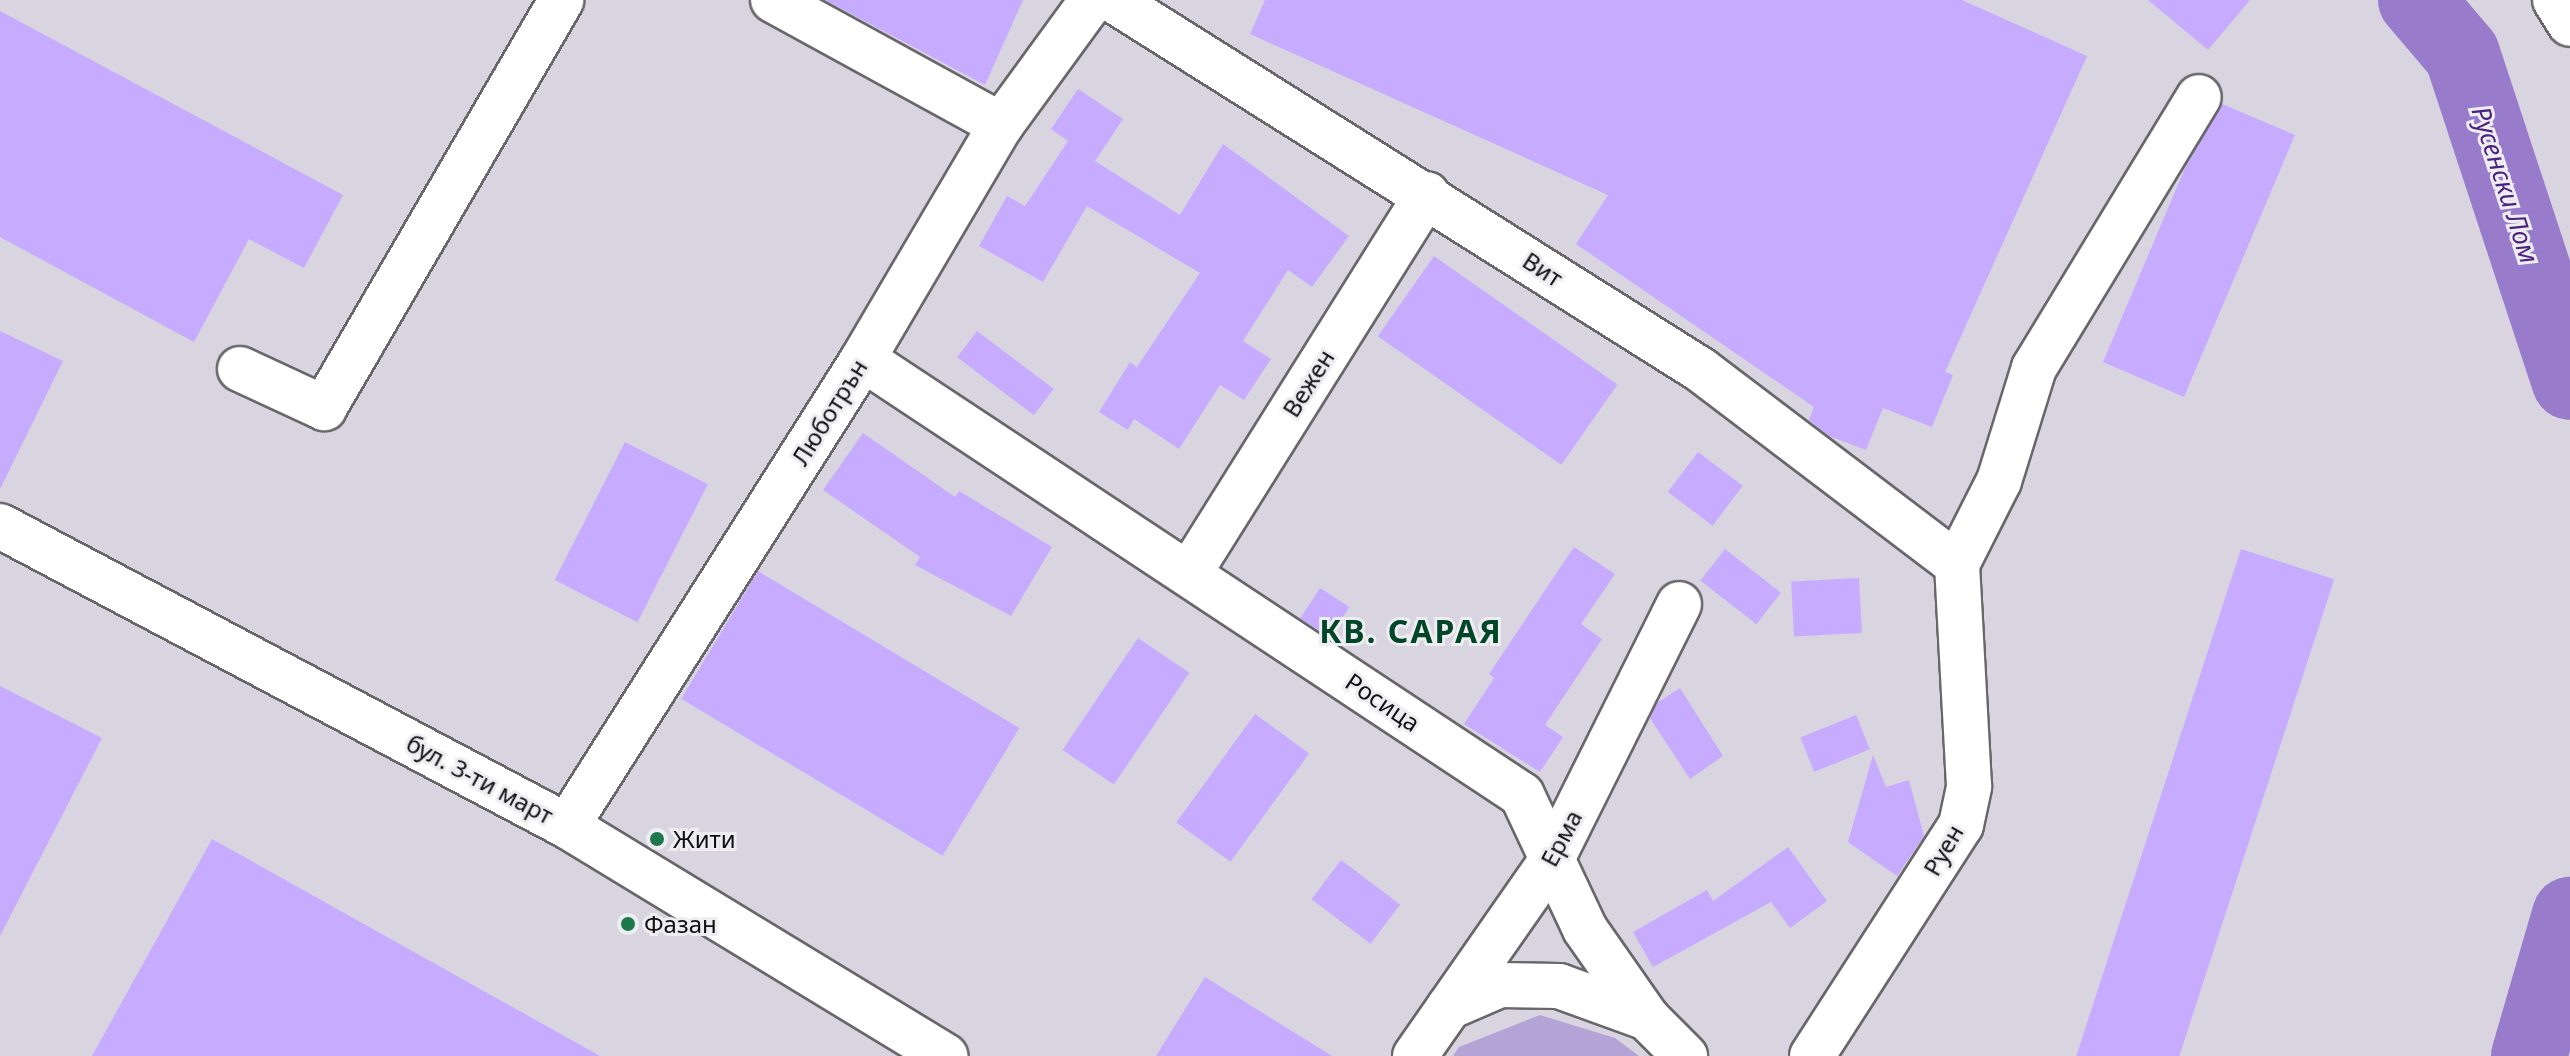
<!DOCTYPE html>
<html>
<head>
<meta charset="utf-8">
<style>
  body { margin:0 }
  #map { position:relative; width:2570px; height:1056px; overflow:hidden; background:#e1e0e4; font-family:"Noto Sans",sans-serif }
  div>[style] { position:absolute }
  .built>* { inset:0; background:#d8d5e0; transform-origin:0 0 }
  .green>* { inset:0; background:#b4a3d6 }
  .river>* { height:76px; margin:-38px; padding:0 38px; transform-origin:38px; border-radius:38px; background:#987ccb }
  .building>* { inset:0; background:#c7abfe; transform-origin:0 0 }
  .roads { filter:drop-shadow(2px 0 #68676a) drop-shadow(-2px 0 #68676a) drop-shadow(0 2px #68676a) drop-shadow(0 -2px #68676a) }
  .minor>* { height:44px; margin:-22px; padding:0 22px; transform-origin:22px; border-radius:22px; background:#fff }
  .major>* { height:44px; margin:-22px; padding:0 22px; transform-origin:22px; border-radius:22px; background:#fff }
  .dots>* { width:22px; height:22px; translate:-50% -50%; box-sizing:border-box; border:4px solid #eeedf1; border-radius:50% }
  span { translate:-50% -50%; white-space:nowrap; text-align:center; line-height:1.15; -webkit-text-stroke:6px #eeedf1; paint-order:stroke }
  .street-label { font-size:24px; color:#101011 }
  .poi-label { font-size:24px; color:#101011 }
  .left { translate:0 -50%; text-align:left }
  .water-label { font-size:26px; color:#4d2380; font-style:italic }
  .district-label { font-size:32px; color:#024629; font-weight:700; letter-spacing:2px }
</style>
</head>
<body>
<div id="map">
  <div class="built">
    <i style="left:0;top:0;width:2570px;height:1056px"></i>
  </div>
  <div class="green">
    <i style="clip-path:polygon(1540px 1015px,1615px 1038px,1639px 1056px,1453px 1056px,1459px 1047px)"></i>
  </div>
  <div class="river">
    <i style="left:2416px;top:0;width:71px;rotate:49.6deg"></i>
    <i style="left:2462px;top:54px;width:345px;rotate:71.8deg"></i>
    <i style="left:2529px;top:1056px;width:147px;rotate:-73.8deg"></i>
  </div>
  <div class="building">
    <i style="clip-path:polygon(825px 0,1023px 0,985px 85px)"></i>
    <i style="clip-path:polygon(1265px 0,1962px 0,2087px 56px,1945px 372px,1953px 375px,1932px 427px,1883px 408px,1866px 450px,1829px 436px,1809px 420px,1814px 407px,1576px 244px,1608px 195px,1250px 34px)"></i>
    <i style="clip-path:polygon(2148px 0,2250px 0,2208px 50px)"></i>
    <i style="clip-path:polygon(0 11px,343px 195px,304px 268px,249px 239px,194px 342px,0 237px)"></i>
    <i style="clip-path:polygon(1078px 89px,1123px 119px,1095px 161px,1180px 215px,1223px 144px,1349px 236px,1312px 287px,1288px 270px,1243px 341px,1271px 359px,1244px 400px,1220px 385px,1179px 449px,1134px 419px,1128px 430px,1099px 412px,1130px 362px,1137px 367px,1200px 273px,1087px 206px,1043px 282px,979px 246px,1007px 196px,1025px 206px,1068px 141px,1051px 129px)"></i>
    <i style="clip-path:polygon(2222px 104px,2295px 135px,2184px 397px,2103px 362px,2185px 168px)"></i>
    <i style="left:1434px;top:256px;width:224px;height:98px;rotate:35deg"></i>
    <i style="clip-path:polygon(0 331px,63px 361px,0 489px)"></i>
    <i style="left:977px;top:331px;width:96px;height:33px;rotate:37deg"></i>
    <i style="clip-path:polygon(863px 433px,955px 497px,959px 491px,1052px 547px,1011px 616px,915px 565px,920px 557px,823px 490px)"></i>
    <i style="left:625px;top:442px;width:93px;height:155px;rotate:27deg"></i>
    <i style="left:1698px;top:452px;width:56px;height:50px;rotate:37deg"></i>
    <i style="clip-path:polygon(1574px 547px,1615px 574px,1581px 624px,1602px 639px,1545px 725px,1563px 737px,1540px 772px,1464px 724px,1494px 678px,1489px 674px)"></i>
    <i style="left:1725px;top:549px;width:71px;height:40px;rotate:38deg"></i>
    <i style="left:2241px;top:549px;width:98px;height:533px;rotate:18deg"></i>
    <i style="left:758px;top:571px;width:305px;height:149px;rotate:31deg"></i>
    <i style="left:1859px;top:578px;width:55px;height:68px;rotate:87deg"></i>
    <i style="left:1320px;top:588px;width:35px;height:36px;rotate:33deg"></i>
    <i style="left:1138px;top:638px;width:62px;height:135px;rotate:34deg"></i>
    <i style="clip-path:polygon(0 686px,102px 738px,0 936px)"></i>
    <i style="clip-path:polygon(1680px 688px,1723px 756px,1690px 779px,1650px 718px,1657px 703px)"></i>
    <i style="left:1255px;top:714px;width:67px;height:134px;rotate:36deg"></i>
    <i style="left:1856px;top:715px;width:37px;height:60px;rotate:68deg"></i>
    <i style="clip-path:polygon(1873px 755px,1886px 787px,1909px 780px,1924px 836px,1897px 876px,1848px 842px)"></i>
    <i style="clip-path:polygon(212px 839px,600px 1056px,92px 1056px)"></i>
    <i style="clip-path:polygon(1788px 847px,1827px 901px,1790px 928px,1771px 902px,1653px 967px,1633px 932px,1707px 890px,1713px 901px)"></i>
    <i style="left:1341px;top:860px;width:74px;height:49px;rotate:37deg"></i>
    <i style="clip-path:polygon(1205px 977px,1332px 1056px,1156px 1056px)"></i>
  </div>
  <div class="roads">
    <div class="minor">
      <i style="left:773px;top:0;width:260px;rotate:28.7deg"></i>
      <i style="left:1113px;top:0;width:695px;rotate:32.18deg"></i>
      <i style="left:1701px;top:370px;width:321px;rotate:37.2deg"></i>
      <i style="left:2555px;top:0;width:28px;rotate:58deg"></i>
      <i style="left:863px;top:359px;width:790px;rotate:33.49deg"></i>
      <i style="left:1522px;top:795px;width:148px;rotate:64.8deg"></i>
      <i style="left:1585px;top:929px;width:108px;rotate:55.1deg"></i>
      <i style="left:1647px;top:1018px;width:54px;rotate:45deg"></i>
      <i style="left:240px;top:369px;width:93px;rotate:24.9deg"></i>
      <i style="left:324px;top:408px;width:472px;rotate:-59.8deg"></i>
      <i style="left:1190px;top:572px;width:446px;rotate:-57.9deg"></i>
      <i style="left:567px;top:826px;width:553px;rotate:-57.63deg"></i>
      <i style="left:863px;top:359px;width:272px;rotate:-59.5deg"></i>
      <i style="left:1001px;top:125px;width:155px;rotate:-53.9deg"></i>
      <i style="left:1449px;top:1007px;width:56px;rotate:-23.3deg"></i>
      <i style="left:1500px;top:985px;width:59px;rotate:1deg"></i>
      <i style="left:1559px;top:986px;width:94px;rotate:20deg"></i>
      <i style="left:1415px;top:1056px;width:238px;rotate:-55.1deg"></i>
      <i style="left:1551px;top:861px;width:287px;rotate:-63.5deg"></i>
      <i style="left:1812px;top:1056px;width:275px;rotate:-57.2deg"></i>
      <i style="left:1961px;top:825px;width:40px;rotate:-78deg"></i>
      <i style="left:1969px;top:786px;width:222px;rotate:-93.1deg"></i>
      <i style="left:1957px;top:564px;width:93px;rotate:-63.2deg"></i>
      <i style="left:1999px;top:481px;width:118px;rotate:-72.8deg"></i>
      <i style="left:2034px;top:368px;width:317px;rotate:-58.7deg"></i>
    </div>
    <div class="major">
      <i style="left:0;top:526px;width:641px;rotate:27.88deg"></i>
      <i style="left:567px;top:826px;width:443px;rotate:31.3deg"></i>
    </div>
  </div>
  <div class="dots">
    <i style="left:657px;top:839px;background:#1d784e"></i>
    <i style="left:628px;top:924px;background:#1d784e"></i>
  </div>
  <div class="street-label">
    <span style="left:1543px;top:269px;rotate:33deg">Вит</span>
    <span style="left:1308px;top:383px;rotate:-58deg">Вежен</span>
    <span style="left:829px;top:412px;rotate:-58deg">Люботрън</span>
    <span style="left:1383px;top:702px;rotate:34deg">Росица</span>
    <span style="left:480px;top:779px;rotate:28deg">бул. 3-ти март</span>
    <span style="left:1561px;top:838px;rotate:-62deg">Ерма</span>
    <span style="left:1943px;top:850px;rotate:-60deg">Руен</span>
  </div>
  <div class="poi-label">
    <span class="left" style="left:673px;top:839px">Жити</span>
    <span class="left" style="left:644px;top:924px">Фазан</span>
  </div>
  <div class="water-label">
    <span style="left:2505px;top:185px;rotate:72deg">Русенски Лом</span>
  </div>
  <div class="district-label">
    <span style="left:1411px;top:631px">КВ. САРАЯ</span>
  </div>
</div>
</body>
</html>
